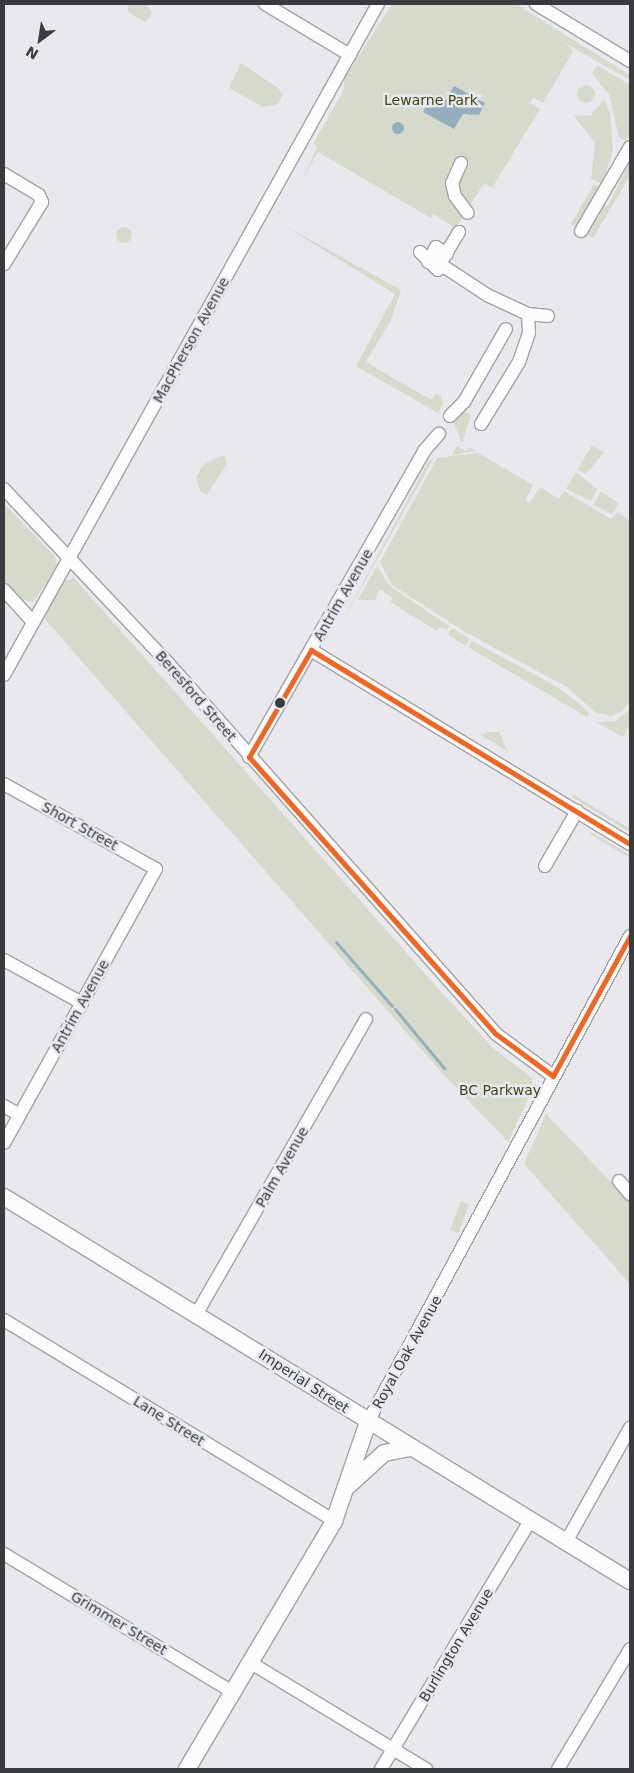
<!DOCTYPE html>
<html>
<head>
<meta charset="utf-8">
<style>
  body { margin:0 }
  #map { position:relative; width:634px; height:1773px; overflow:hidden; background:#e9e9ed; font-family:"DejaVu Sans",sans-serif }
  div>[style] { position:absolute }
  .green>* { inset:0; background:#d6dacb; transform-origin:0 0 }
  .round { border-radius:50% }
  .water>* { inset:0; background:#94afbd }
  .stream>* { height:3px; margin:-1.5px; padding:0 1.5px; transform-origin:1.5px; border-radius:1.5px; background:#94afbd }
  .roads { filter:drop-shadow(1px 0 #a3a3a6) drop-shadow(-1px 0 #a3a3a6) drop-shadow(0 1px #a3a3a6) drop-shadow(0 -1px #a3a3a6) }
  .minor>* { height:12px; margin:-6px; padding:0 6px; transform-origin:6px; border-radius:6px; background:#fcfcfc }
  .major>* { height:16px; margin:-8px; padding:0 8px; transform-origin:8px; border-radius:8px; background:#fcfcfc }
  .bus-1>* { height:5px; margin:-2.5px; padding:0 2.5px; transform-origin:2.5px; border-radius:2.5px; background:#f26522 }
  .dots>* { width:14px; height:14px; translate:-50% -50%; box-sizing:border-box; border:2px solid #e7e8ef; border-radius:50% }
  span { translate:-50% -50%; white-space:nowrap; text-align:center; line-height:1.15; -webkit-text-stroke:5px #e7e8ef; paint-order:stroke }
  .park-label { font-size:14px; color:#42480a }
  .street-label { font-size:14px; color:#3a3b3e }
  .frame { position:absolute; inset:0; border:5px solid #3a3b3e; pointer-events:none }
  .north { position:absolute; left:15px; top:15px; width:50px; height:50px; -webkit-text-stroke:4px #e7e8ef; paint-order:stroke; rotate:211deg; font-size:14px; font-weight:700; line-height:20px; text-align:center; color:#3a3b3e }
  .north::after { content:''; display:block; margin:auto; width:18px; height:22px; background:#3a3b3e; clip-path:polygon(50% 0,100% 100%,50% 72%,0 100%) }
</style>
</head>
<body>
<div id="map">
  <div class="green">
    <i style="clip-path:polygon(128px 4px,147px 4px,152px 14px,145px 22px,128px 12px)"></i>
    <i style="clip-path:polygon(392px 4px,516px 4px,630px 75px,630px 80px,565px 43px,573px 51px,543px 103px,533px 98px,530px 103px,540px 109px,492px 188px,484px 183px,456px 228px,433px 214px,431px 218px,318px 152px,303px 179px,317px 147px,313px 144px,344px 89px,344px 79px)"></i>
    <i style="clip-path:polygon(241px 63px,278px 88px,283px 95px,278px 104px,263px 107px,229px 88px)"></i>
    <i style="clip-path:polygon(597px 65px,630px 85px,630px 133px,625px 141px,619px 137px,609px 94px,592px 74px)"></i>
    <i class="round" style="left:577px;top:85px;width:18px;height:18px"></i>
    <i style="clip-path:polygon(604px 100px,610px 113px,613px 150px,602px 184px,591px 179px,595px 143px,574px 116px,591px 115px)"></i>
    <i style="clip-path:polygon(630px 162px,630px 176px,593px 238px,586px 233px,590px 226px,594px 229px,592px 223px,600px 216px,603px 204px,608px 206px)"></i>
    <i style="left:594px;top:184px;width:8px;height:46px;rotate:30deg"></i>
    <i style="clip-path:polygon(280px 223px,401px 290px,391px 320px,366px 362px,431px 400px,436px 393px,441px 396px,443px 403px,438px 413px,356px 366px,395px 294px)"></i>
    <i class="round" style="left:116px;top:227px;width:16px;height:16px"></i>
    <i style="clip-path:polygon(464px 411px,471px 415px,462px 443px,451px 417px)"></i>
    <i style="clip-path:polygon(592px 445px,604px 453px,586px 474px,577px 470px)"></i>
    <i style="clip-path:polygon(457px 446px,466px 451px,469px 447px,476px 451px,452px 455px)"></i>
    <i style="clip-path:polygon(478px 453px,533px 485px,525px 500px,530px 503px,540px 487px,559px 499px,564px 491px,611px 519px,618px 512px,630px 521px,630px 701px,621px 712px,611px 716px,595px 712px,567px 687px,465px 632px,392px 585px,380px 562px,437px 458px)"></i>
    <i style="clip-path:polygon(224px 455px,227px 464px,207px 495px,200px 491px,196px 477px,204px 464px)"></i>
    <i style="clip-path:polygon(435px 456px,331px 642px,330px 644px,428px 462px)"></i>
    <i style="clip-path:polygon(576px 472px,597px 489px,591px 501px,566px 489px)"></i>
    <i style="clip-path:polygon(601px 492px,619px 503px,612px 514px,593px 505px)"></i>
    <i style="clip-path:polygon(4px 504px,55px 556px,57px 568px,33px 602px,20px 599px,4px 583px)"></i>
    <i style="clip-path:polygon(377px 566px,390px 586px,449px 626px,447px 630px,440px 627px,437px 631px,390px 602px,393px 598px,380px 589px,375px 600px,358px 600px)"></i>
    <i style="clip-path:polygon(74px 578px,435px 985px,493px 1048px,532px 1078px,533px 1088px,508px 1142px,442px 1073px,43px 617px,64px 581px)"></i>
    <i style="left:452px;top:628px;width:21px;height:8px;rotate:31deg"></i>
    <i style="clip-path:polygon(472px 641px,554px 685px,576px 701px,589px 713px,587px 717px,468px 647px)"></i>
    <i style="clip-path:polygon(630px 709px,630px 724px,623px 737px,596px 722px,615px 721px)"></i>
    <i style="clip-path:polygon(489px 732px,499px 732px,508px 752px,481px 735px)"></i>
    <i style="left:574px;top:795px;width:66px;height:3px;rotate:31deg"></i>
    <i style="clip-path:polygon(591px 832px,630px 855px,630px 858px,590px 834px)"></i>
    <i style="clip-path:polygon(546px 1114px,630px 1202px,630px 1284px,524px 1164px)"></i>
    <i style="left:461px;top:1201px;width:9px;height:31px;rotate:21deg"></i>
  </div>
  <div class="water">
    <i style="clip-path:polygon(454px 86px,485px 103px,479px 115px,463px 114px,454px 129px,423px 112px,430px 98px,446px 100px)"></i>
    <i class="round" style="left:392px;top:122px;width:12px;height:12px"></i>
  </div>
  <div class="stream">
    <i style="left:336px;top:942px;width:85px;rotate:48.8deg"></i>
    <i style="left:395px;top:1009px;width:77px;rotate:50.3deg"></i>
  </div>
  <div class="roads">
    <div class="minor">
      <i style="left:265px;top:4px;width:99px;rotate:31deg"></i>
      <i style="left:536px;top:4px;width:110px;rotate:31.2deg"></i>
      <i style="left:461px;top:163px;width:22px;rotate:114deg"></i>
      <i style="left:452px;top:183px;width:13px;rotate:77deg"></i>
      <i style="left:455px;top:196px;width:21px;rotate:53deg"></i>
      <i style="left:4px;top:174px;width:41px;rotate:31deg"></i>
      <i style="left:39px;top:195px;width:8px;rotate:67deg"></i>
      <i style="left:42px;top:202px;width:73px;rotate:121.5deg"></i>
      <i style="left:581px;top:231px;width:97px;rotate:-59.7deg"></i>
      <i style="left:459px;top:232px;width:37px;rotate:121deg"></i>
      <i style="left:440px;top:264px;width:56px;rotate:33.4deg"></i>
      <i style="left:487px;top:295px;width:45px;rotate:24.9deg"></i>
      <i style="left:528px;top:314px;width:20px;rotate:6deg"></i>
      <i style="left:420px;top:252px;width:25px;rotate:45deg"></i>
      <i style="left:438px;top:270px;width:6px;rotate:-72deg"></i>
      <i style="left:428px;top:262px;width:17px;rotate:-62deg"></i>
      <i style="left:436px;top:247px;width:13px;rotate:32deg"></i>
      <i style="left:450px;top:416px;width:20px;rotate:-45deg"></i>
      <i style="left:464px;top:402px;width:84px;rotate:-60.1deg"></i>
      <i style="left:481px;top:424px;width:73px;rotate:-58.5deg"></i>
      <i style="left:519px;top:362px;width:31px;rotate:-71deg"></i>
      <i style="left:529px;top:333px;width:19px;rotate:-93deg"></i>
      <i style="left:4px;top:489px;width:239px;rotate:46.7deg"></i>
      <i style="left:168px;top:663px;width:495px;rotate:48.5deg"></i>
      <i style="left:496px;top:1034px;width:71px;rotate:36.4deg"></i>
      <i style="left:4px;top:590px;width:43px;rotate:47.8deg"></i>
      <i style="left:311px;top:650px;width:373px;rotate:31.3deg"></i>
      <i style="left:4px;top:675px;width:768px;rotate:-60.87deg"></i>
      <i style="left:249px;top:757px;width:353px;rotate:-60.2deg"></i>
      <i style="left:424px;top:451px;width:23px;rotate:-49deg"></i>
      <i style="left:4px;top:784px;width:174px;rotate:29.2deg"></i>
      <i style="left:156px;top:869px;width:313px;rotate:119deg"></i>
      <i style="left:545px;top:866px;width:64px;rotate:-59.8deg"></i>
      <i style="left:4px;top:960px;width:89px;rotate:28.9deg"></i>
      <i style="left:4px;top:1106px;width:16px;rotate:30deg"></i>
      <i style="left:619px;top:1181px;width:17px;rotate:50deg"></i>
      <i style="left:197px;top:1313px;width:339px;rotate:-60.1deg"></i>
      <i style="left:4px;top:1320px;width:386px;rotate:31.3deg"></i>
      <i style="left:368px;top:1422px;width:552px;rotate:-61.67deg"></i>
      <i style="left:566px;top:1542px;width:131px;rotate:-60.7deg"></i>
      <i style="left:4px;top:1554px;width:269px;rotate:31.1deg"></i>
      <i style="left:251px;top:1663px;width:205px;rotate:31.2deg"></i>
      <i style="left:381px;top:1769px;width:289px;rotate:-59deg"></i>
      <i style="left:558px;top:1769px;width:140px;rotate:-59deg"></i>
    </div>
    <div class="major">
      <i style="left:4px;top:1197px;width:734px;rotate:31.53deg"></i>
      <i style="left:349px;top:1485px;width:47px;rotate:-42.4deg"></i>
      <i style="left:384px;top:1453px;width:26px;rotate:-11deg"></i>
      <i style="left:187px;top:1769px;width:288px;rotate:-59.3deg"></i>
      <i style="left:334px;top:1521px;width:105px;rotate:-71deg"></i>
    </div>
  </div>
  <div class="bus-1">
    <i style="left:249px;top:757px;width:124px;rotate:-59.9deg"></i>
    <i style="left:311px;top:650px;width:373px;rotate:31.3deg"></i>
    <i style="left:249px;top:757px;width:371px;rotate:48.3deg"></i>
    <i style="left:496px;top:1034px;width:71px;rotate:36.4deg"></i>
    <i style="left:553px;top:1076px;width:160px;rotate:-61.2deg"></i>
  </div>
  <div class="dots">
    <i style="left:280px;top:703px;background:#3a3b3e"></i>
  </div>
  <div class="park-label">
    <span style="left:431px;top:100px">Lewarne Park</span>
    <span style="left:500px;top:1090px">BC Parkway</span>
  </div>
  <div class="street-label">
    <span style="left:191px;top:340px;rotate:-61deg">MacPherson Avenue</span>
    <span style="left:343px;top:595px;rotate:-60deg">Antrim Avenue</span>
    <span style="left:196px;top:696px;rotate:49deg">Beresford Street</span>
    <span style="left:80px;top:826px;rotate:29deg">Short Street</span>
    <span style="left:80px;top:1006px;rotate:-61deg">Antrim Avenue</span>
    <span style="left:282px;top:1167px;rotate:-60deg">Palm Avenue</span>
    <span style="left:407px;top:1352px;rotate:-61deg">Royal Oak Avenue</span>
    <span style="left:304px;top:1381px;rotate:33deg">Imperial Street</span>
    <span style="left:169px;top:1421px;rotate:32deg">Lane Street</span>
    <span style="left:119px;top:1623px;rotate:31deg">Grimmer Street</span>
    <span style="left:456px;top:1645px;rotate:-59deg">Burlington Avenue</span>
  </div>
  <div class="frame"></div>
  <div class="north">N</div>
</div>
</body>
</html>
